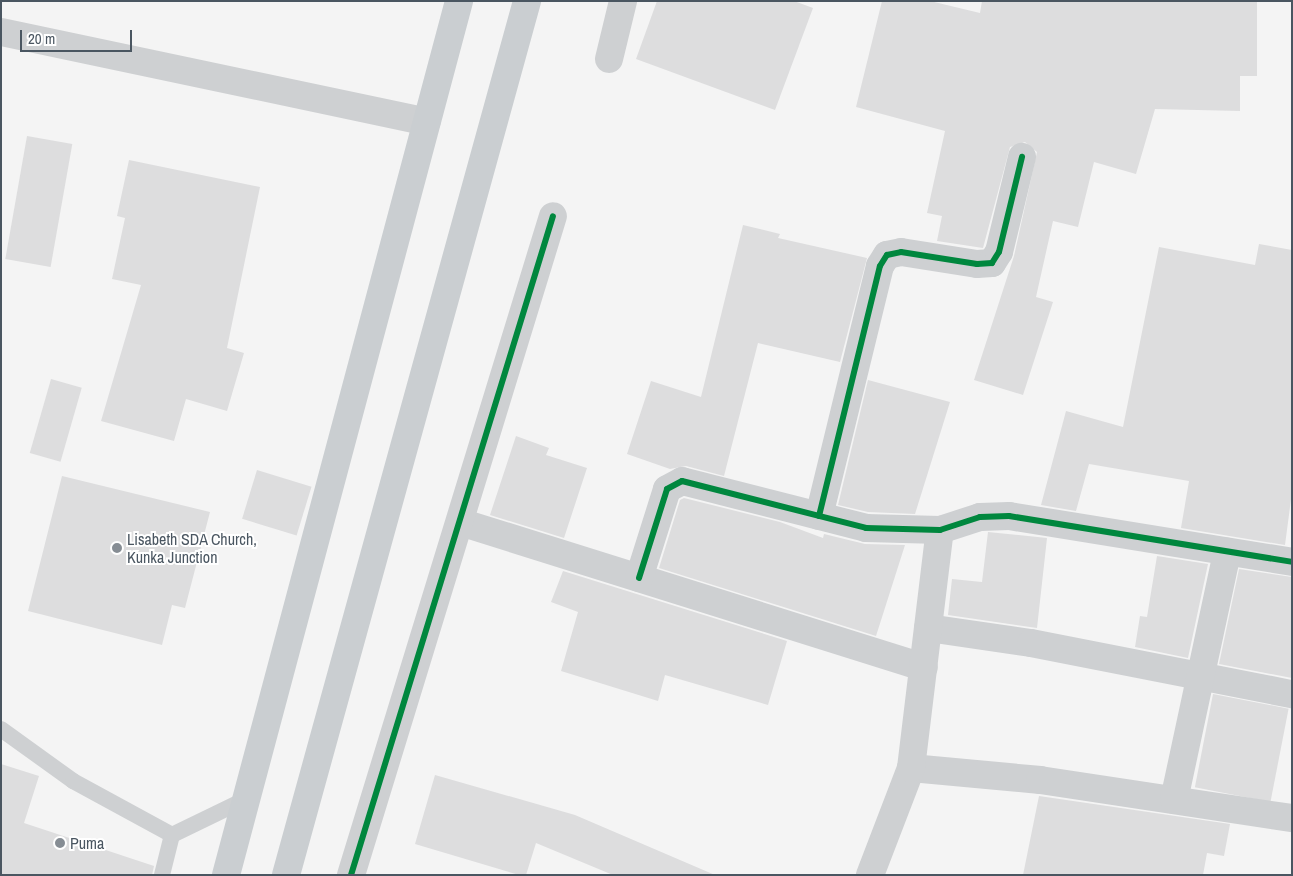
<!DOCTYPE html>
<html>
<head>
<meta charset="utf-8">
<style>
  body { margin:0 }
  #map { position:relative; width:1293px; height:876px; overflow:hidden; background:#f4f4f4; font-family:"Archivo Narrow",sans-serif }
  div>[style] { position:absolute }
  .building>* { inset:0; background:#ddddde; transform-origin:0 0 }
  .lane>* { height:16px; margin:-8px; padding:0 8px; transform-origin:8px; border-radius:8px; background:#ced0d2 }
  .street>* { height:28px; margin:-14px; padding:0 14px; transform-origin:14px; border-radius:14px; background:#ced0d2 }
  .primary>* { height:28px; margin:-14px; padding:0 14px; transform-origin:14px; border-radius:14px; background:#caced1 }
  .cycleway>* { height:6px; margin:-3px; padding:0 3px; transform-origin:3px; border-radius:3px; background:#00873e }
  .dots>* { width:14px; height:14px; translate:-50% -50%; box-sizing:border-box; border:2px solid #fff; border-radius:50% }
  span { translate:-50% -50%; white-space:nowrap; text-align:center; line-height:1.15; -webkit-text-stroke:4px #fff; paint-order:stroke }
  .poi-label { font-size:16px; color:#4a5661 }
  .left { translate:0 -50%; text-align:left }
  .frame { position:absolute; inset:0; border:2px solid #4a5661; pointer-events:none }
  .scale { position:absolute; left:20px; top:30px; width:112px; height:22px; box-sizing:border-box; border:2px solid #4a5661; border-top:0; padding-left:6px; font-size:15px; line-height:18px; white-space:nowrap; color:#4a5661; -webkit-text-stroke:4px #fff; paint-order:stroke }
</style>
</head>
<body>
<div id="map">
  <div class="building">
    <i style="clip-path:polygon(657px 1px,794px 1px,813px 8px,775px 110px,636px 59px)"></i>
    <i style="clip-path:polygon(882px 1px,930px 1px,980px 13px,982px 1px,1257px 1px,1257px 76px,1240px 76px,1240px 111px,1155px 109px,1136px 174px,1094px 162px,1078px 227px,1053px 221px,1036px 297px,1053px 302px,1023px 395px,974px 380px,1014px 256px,1037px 152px,1025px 142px,1010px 147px,983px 248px,937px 241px,942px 216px,927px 213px,945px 131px,856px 107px)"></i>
    <i style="left:27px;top:136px;width:46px;height:125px;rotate:10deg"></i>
    <i style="clip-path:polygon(129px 160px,260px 187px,227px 348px,244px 353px,227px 411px,186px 399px,174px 441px,101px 421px,141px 285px,112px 279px,125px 218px,117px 216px)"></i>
    <i style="clip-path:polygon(743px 225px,780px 234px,778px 238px,867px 258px,840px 362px,758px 343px,724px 476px,686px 466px,670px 469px,627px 454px,651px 381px,701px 397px)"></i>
    <i style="clip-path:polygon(1259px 244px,1292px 250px,1292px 492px,1285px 545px,1181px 528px,1189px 481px,1089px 464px,1076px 511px,1041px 505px,1066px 411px,1123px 427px,1159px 247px,1255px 265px)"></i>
    <i style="left:51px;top:379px;width:32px;height:77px;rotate:16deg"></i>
    <i style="clip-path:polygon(868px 380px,950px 402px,915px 514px,868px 512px,838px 505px)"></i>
    <i style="clip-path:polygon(516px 436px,549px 448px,546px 455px,587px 468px,564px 538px,490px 515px)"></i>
    <i style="left:257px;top:470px;width:57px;height:51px;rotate:17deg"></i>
    <i style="clip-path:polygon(62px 476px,210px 512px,185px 608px,172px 605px,162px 645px,28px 611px)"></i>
    <i style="clip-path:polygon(684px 498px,780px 522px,823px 538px,824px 534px,865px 544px,905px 545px,876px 636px,659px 568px,680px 500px)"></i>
    <i style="clip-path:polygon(988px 532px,1047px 538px,1037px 628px,948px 615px,952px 579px,982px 582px)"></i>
    <i style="clip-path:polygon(1157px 556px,1208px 564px,1188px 658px,1135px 647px,1140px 616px,1147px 617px)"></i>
    <i style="clip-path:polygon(1239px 569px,1292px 577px,1292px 678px,1219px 664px)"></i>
    <i style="clip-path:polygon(563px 571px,787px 641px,768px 705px,665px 675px,658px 701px,561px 671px,578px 612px,551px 602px)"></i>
    <i style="left:1213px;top:694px;width:77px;height:95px;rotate:11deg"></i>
    <i style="clip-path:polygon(1px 764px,39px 776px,24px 823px,154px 866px,152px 875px,1px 875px)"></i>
    <i style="clip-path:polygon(435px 775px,575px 815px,715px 875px,613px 875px,536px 843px,526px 875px,519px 875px,415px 844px)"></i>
    <i style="clip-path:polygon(1039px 796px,1230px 824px,1224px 856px,1207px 853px,1203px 875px,1023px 875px)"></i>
  </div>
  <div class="lane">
    <i style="left:1px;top:729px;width:89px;rotate:35.8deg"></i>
    <i style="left:73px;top:781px;width:113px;rotate:28.6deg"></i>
    <i style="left:162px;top:875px;width:41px;rotate:-76deg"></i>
    <i style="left:172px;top:835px;width:82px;rotate:-25.9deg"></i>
  </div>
  <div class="street">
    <i style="left:1px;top:32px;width:435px;rotate:11.9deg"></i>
    <i style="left:609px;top:59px;width:60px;rotate:-76.4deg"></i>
    <i style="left:819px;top:516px;width:257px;rotate:-76.3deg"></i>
    <i style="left:880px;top:266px;width:13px;rotate:-58deg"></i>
    <i style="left:887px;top:255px;width:14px;rotate:-12deg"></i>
    <i style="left:901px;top:252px;width:77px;rotate:9deg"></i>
    <i style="left:977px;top:264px;width:15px;rotate:-4deg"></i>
    <i style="left:992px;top:263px;width:13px;rotate:-58deg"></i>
    <i style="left:999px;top:252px;width:98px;rotate:-76.4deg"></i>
    <i style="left:460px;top:522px;width:486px;rotate:17.4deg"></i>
    <i style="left:639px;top:578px;width:93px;rotate:-72.5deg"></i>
    <i style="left:667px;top:489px;width:17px;rotate:-28deg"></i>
    <i style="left:682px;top:481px;width:190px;rotate:14.3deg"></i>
    <i style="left:866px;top:528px;width:74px;rotate:1.5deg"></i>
    <i style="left:940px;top:530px;width:42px;rotate:-18deg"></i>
    <i style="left:980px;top:517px;width:29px;rotate:-2deg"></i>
    <i style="left:1009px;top:516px;width:287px;rotate:9.2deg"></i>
    <i style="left:928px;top:628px;width:104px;rotate:8.3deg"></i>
    <i style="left:1031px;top:643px;width:266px;rotate:11.1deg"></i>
    <i style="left:911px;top:768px;width:130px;rotate:5.3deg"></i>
    <i style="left:1040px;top:780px;width:255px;rotate:8.6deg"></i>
    <i style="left:1174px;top:800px;width:254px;rotate:-77.9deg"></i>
    <i style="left:351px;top:875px;width:689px;rotate:-72.96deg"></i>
    <i style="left:870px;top:875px;width:115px;rotate:-69deg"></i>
    <i style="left:911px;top:768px;width:240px;rotate:-83.1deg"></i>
  </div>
  <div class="primary">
    <i style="left:226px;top:875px;width:905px;rotate:-75.07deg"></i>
    <i style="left:286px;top:875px;width:907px;rotate:-74.58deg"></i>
  </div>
  <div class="cycleway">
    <i style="left:819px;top:516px;width:257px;rotate:-76.3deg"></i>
    <i style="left:880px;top:266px;width:13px;rotate:-58deg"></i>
    <i style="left:887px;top:255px;width:14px;rotate:-12deg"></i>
    <i style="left:901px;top:252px;width:77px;rotate:9deg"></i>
    <i style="left:977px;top:264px;width:15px;rotate:-4deg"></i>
    <i style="left:992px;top:263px;width:13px;rotate:-58deg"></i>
    <i style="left:999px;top:252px;width:98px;rotate:-76.4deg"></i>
    <i style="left:639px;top:578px;width:93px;rotate:-72.5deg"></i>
    <i style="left:667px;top:489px;width:17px;rotate:-28deg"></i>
    <i style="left:682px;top:481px;width:190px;rotate:14.3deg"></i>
    <i style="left:866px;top:528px;width:74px;rotate:1.5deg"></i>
    <i style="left:940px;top:530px;width:42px;rotate:-18deg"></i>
    <i style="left:980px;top:517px;width:29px;rotate:-2deg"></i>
    <i style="left:1009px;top:516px;width:287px;rotate:9.2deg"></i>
    <i style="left:351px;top:875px;width:689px;rotate:-72.96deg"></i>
  </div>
  <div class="dots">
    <i style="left:117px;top:548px;background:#868d94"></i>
    <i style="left:60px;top:843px;background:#868d94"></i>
  </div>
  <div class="poi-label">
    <span class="left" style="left:127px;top:548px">Lisabeth SDA Church,<br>Kunka Junction</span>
    <span class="left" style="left:70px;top:843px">Puma</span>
  </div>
  <div class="frame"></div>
  <div class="scale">20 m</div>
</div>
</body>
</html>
